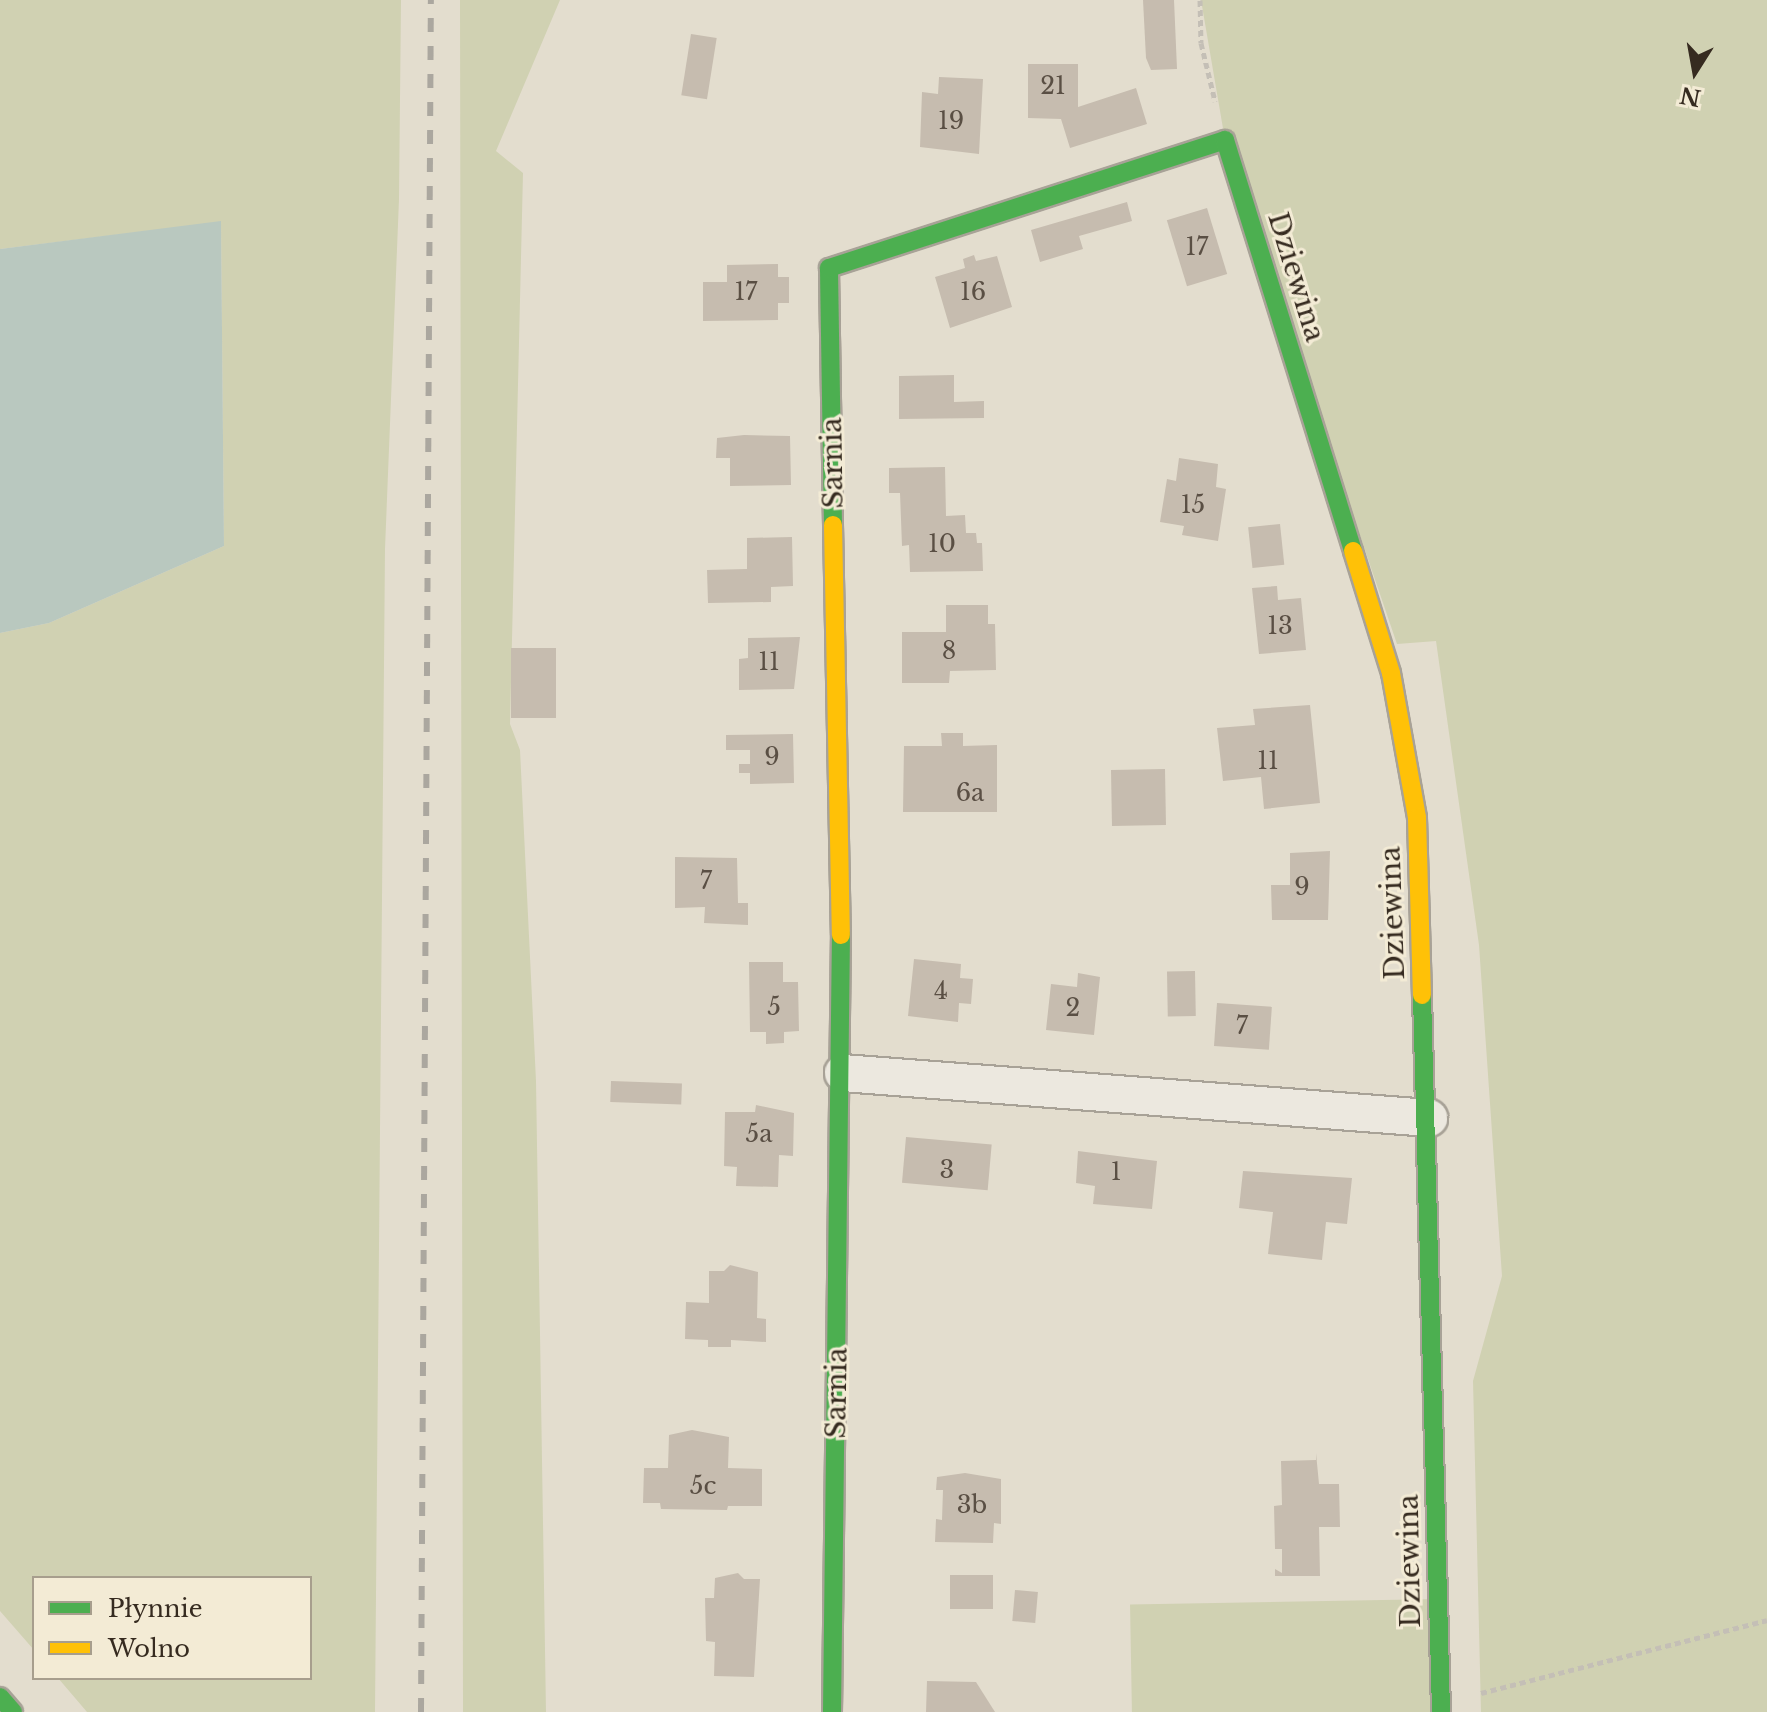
<!DOCTYPE html>
<html>
<head>
<meta charset="utf-8">
<style>
  body { margin:0 }
  #map { position:relative; width:1767px; height:1712px; overflow:hidden; background:#e3ddce; font-family:"Libre Baskerville",serif }
  div>[style] { position:absolute }
  .green>* { inset:0; background:#d0d1b2; transform-origin:0 0 }
  .water>* { inset:0; background:#b9c8bf }
  .building>* { inset:0; background:#c6bcaf; transform-origin:0 0 }
  .path>* { height:5px; margin-top:-2.5px; transform-origin:0; background:repeating-linear-gradient(90deg,#c4bfb6 0 6px,transparent 0 10px) }
  .roads { filter:drop-shadow(2px 0 #a8a297) drop-shadow(-2px 0 #a8a297) drop-shadow(0 2px #a8a297) drop-shadow(0 -2px #a8a297) }
  .street>* { height:36px; margin:-18px; padding:0 18px; transform-origin:18px; border-radius:18px; background:#ece8df }
  .fast>* { height:18px; margin:-9px; padding:0 9px; transform-origin:9px; border-radius:9px; background:#4caf50 }
  .slow>* { height:18px; margin:-9px; padding:0 9px; transform-origin:9px; border-radius:9px; background:#ffc107 }
  .rail>* { height:6px; margin-top:-3px; transform-origin:0; background:repeating-linear-gradient(90deg,#aba79f 0 14px,transparent 0 28px) }
  span { translate:-50% -50%; white-space:nowrap; text-align:center; line-height:1.15; -webkit-text-stroke:6px #f3ebd5; paint-order:stroke }
  .number-label { font-size:24px; color:#5a4f44 }
  .number-label span { -webkit-text-stroke-width:0 }
  .street-label { font-size:28px; color:#362b20 }
  .legend { position:absolute; left:32px; top:1576px; width:280px; height:104px; box-sizing:border-box; background:#f3ebd5; border:2px solid #a79e8d; margin:0; padding:10px 14px; list-style:none; font-size:24px; color:#362b20 }
  .legend li { display:flex; align-items:center; gap:16px; height:40px }
  .legend b { width:40px; border:2px solid #a79e8d }
  .north { position:absolute; left:1655px; top:32px; width:80px; height:80px; -webkit-text-stroke:6px #f3ebd5; paint-order:stroke; rotate:191deg; font-size:22px; font-weight:700; line-height:32px; text-align:center; color:#362b20 }
  .north::after { content:''; display:block; margin:auto; width:28px; height:36px; background:#362b20; clip-path:polygon(50% 0,100% 100%,50% 72%,0 100%) }
</style>
</head>
<body>
<div id="map">
  <div class="green">
    <i style="clip-path:polygon(0 0,401px 0,399px 199px,385px 549px,375px 1712px,87px 1712px,58px 1678px,310px 1678px,310px 1578px,34px 1578px,34px 1650px,0 1611px,0 633px,49px 623px,224px 546px,221px 222px,0 249px)"></i>
    <i style="clip-path:polygon(460px 0,560px 0,496px 151px,523px 173px,510px 724px,520px 750px,536px 1081px,546px 1712px,463px 1712px)"></i>
    <i style="clip-path:polygon(1201px 0,1767px 0,1767px 1712px,1481px 1712px,1473px 1381px,1502px 1276px,1479px 945px,1436px 641px,1397px 644px,1225px 140px)"></i>
    <i style="left:1439px;top:1599px;width:113px;height:309px;rotate:89deg"></i>
  </div>
  <div class="water">
    <i style="clip-path:polygon(221px 221px,224px 546px,49px 623px,0 633px,0 249px)"></i>
  </div>
  <div class="building">
    <i style="clip-path:polygon(1143px 0,1174px 0,1177px 69px,1151px 70px,1146px 58px)"></i>
    <i style="left:691px;top:34px;width:26px;height:62px;rotate:9deg"></i>
    <i style="clip-path:polygon(1028px 64px,1078px 64px,1078px 107px,1136px 88px,1147px 124px,1070px 148px,1061px 119px,1028px 118px)"></i>
    <i style="clip-path:polygon(939px 77px,983px 79px,979px 154px,920px 147px,922px 92px,938px 94px)"></i>
    <i style="clip-path:polygon(1127px 202px,1132px 221px,1079px 236px,1083px 249px,1040px 262px,1031px 230px)"></i>
    <i style="left:1207px;top:208px;width:69px;height:42px;rotate:73deg"></i>
    <i style="clip-path:polygon(974px 255px,976px 261px,997px 256px,1012px 307px,950px 328px,935px 277px,965px 268px,963px 259px)"></i>
    <i style="clip-path:polygon(778px 264px,778px 277px,789px 277px,789px 303px,778px 303px,778px 320px,703px 321px,703px 282px,727px 282px,727px 265px)"></i>
    <i style="clip-path:polygon(954px 375px,954px 402px,984px 401px,984px 418px,899px 419px,899px 376px)"></i>
    <i style="clip-path:polygon(744px 435px,790px 436px,791px 485px,730px 486px,730px 458px,716px 458px,717px 438px)"></i>
    <i style="clip-path:polygon(1179px 458px,1218px 464px,1216px 487px,1226px 489px,1218px 541px,1182px 535px,1184px 526px,1160px 522px,1167px 479px,1176px 481px)"></i>
    <i style="clip-path:polygon(945px 467px,946px 516px,965px 515px,966px 533px,976px 533px,977px 543px,982px 543px,983px 571px,910px 572px,909px 545px,902px 546px,900px 493px,889px 493px,889px 468px)"></i>
    <i style="left:1280px;top:524px;width:41px;height:32px;rotate:84deg"></i>
    <i style="clip-path:polygon(792px 537px,793px 586px,771px 587px,771px 602px,708px 603px,707px 570px,747px 569px,747px 538px)"></i>
    <i style="clip-path:polygon(1277px 586px,1278px 600px,1301px 598px,1306px 650px,1259px 654px,1252px 588px)"></i>
    <i style="clip-path:polygon(946px 605px,988px 605px,988px 624px,995px 624px,996px 670px,950px 671px,949px 683px,902px 683px,902px 632px,946px 632px)"></i>
    <i style="clip-path:polygon(800px 637px,794px 689px,739px 690px,739px 659px,748px 658px,748px 638px)"></i>
    <i style="left:511px;top:648px;width:45px;height:70px"></i>
    <i style="clip-path:polygon(1310px 705px,1320px 803px,1264px 809px,1261px 777px,1223px 781px,1217px 728px,1255px 725px,1253px 709px)"></i>
    <i style="clip-path:polygon(941px 733px,963px 733px,963px 746px,997px 745px,997px 812px,903px 812px,904px 746px,942px 746px)"></i>
    <i style="clip-path:polygon(793px 734px,794px 783px,750px 784px,750px 773px,739px 773px,739px 764px,750px 764px,750px 750px,726px 750px,726px 735px)"></i>
    <i style="left:1165px;top:769px;width:56px;height:54px;rotate:89deg"></i>
    <i style="clip-path:polygon(1330px 851px,1328px 920px,1272px 920px,1271px 885px,1290px 885px,1290px 853px)"></i>
    <i style="clip-path:polygon(675px 857px,737px 858px,738px 903px,748px 903px,748px 925px,704px 923px,705px 907px,675px 908px)"></i>
    <i style="clip-path:polygon(914px 959px,961px 964px,960px 978px,973px 979px,971px 1004px,959px 1003px,958px 1022px,908px 1016px)"></i>
    <i style="clip-path:polygon(749px 962px,783px 962px,783px 982px,798px 982px,799px 1031px,784px 1032px,784px 1043px,766px 1044px,766px 1032px,750px 1032px)"></i>
    <i style="left:1195px;top:971px;width:45px;height:28px;rotate:89deg"></i>
    <i style="clip-path:polygon(1078px 973px,1100px 977px,1094px 1035px,1046px 1030px,1051px 984px,1077px 987px)"></i>
    <i style="left:1217px;top:1003px;width:55px;height:43px;rotate:4deg"></i>
    <i style="left:611px;top:1081px;width:71px;height:21px;rotate:2deg"></i>
    <i style="clip-path:polygon(756px 1105px,794px 1113px,793px 1156px,779px 1155px,778px 1187px,736px 1186px,737px 1167px,724px 1166px,725px 1112px,755px 1112px)"></i>
    <i style="left:906px;top:1137px;width:86px;height:46px;rotate:5deg"></i>
    <i style="clip-path:polygon(1078px 1151px,1157px 1161px,1152px 1209px,1093px 1204px,1095px 1186px,1076px 1183px)"></i>
    <i style="clip-path:polygon(1243px 1171px,1352px 1178px,1347px 1224px,1326px 1222px,1322px 1260px,1268px 1254px,1273px 1212px,1239px 1208px)"></i>
    <i style="clip-path:polygon(730px 1265px,758px 1272px,757px 1318px,766px 1319px,766px 1342px,731px 1340px,731px 1347px,708px 1347px,708px 1340px,685px 1339px,686px 1302px,709px 1303px,709px 1271px,724px 1271px)"></i>
    <i style="clip-path:polygon(692px 1430px,729px 1437px,728px 1468px,762px 1469px,762px 1506px,728px 1506px,727px 1510px,661px 1509px,660px 1503px,643px 1503px,644px 1468px,668px 1468px,669px 1435px)"></i>
    <i style="clip-path:polygon(1316px 1453px,1319px 1484px,1339px 1484px,1340px 1527px,1319px 1527px,1320px 1576px,1275px 1576px,1275px 1569px,1282px 1573px,1282px 1549px,1275px 1549px,1274px 1506px,1282px 1505px,1281px 1461px,1316px 1460px)"></i>
    <i style="clip-path:polygon(965px 1473px,1001px 1479px,1001px 1524px,994px 1523px,993px 1543px,935px 1542px,936px 1519px,942px 1520px,943px 1490px,936px 1490px,937px 1477px)"></i>
    <i style="clip-path:polygon(738px 1573px,744px 1579px,760px 1579px,754px 1677px,714px 1676px,715px 1642px,706px 1641px,705px 1598px,714px 1598px,715px 1578px)"></i>
    <i style="left:950px;top:1575px;width:43px;height:34px"></i>
    <i style="left:1015px;top:1590px;width:23px;height:31px;rotate:5deg"></i>
    <i style="clip-path:polygon(927px 1681px,976px 1682px,995px 1712px,926px 1712px)"></i>
  </div>
  <div class="path">
    <i style="left:1200px;top:0;width:43px;rotate:88.7deg"></i>
    <i style="left:1201px;top:43px;width:60px;rotate:76.4deg"></i>
    <i style="left:1481px;top:1693px;width:295px;rotate:-14.3deg"></i>
  </div>
  <div class="roads">
    <div class="street">
      <i style="left:843px;top:1073px;width:588px;rotate:4.39deg"></i>
    </div>
    <div class="fast">
      <i style="left:833px;top:525px;width:257px;rotate:-90.9deg"></i>
      <i style="left:829px;top:268px;width:416px;rotate:-17.9deg"></i>
      <i style="left:1225px;top:140px;width:430px;rotate:72.7deg"></i>
      <i style="left:1422px;top:995px;width:717px;rotate:88.48deg"></i>
      <i style="left:0;top:1697px;width:20px;rotate:49deg"></i>
      <i style="left:832px;top:1712px;width:777px;rotate:-89.34deg"></i>
    </div>
    <div class="slow">
      <i style="left:833px;top:525px;width:410px;rotate:88.9deg"></i>
      <i style="left:1353px;top:551px;width:128px;rotate:72.7deg"></i>
      <i style="left:1391px;top:673px;width:147px;rotate:79.8deg"></i>
      <i style="left:1417px;top:818px;width:177px;rotate:88.4deg"></i>
    </div>
  </div>
  <div class="rail">
    <i style="left:421px;top:1712px;width:1712px;rotate:-89.67deg"></i>
  </div>
  <div class="number-label">
    <span style="left:1053px;top:86px">21</span>
    <span style="left:951px;top:121px">19</span>
    <span style="left:1197px;top:247px">17</span>
    <span style="left:746px;top:292px">17</span>
    <span style="left:973px;top:292px">16</span>
    <span style="left:1193px;top:505px">15</span>
    <span style="left:942px;top:544px">10</span>
    <span style="left:1280px;top:626px">13</span>
    <span style="left:949px;top:651px">8</span>
    <span style="left:769px;top:662px">11</span>
    <span style="left:772px;top:757px">9</span>
    <span style="left:1268px;top:761px">11</span>
    <span style="left:970px;top:793px">6a</span>
    <span style="left:706px;top:881px">7</span>
    <span style="left:1302px;top:887px">9</span>
    <span style="left:941px;top:991px">4</span>
    <span style="left:774px;top:1007px">5</span>
    <span style="left:1073px;top:1008px">2</span>
    <span style="left:1242px;top:1026px">7</span>
    <span style="left:759px;top:1134px">5a</span>
    <span style="left:947px;top:1170px">3</span>
    <span style="left:1116px;top:1172px">1</span>
    <span style="left:703px;top:1486px">5c</span>
    <span style="left:972px;top:1505px">3b</span>
  </div>
  <div class="street-label">
    <span style="left:1296px;top:277px;rotate:73deg">Dziewina</span>
    <span style="left:833px;top:463px;rotate:-91deg">Sarnia</span>
    <span style="left:1393px;top:913px;rotate:-92deg">Dziewina</span>
    <span style="left:837px;top:1393px;rotate:-89deg">Sarnia</span>
    <span style="left:1410px;top:1561px;rotate:-91deg">Dziewina</span>
  </div>
  <ul class="legend">
  <li><b style="height:10px;background:#4caf50"></b>Płynnie</li>
  <li><b style="height:10px;background:#ffc107"></b>Wolno</li>
  </ul>
  <div class="north">N</div>
</div>
</body>
</html>
